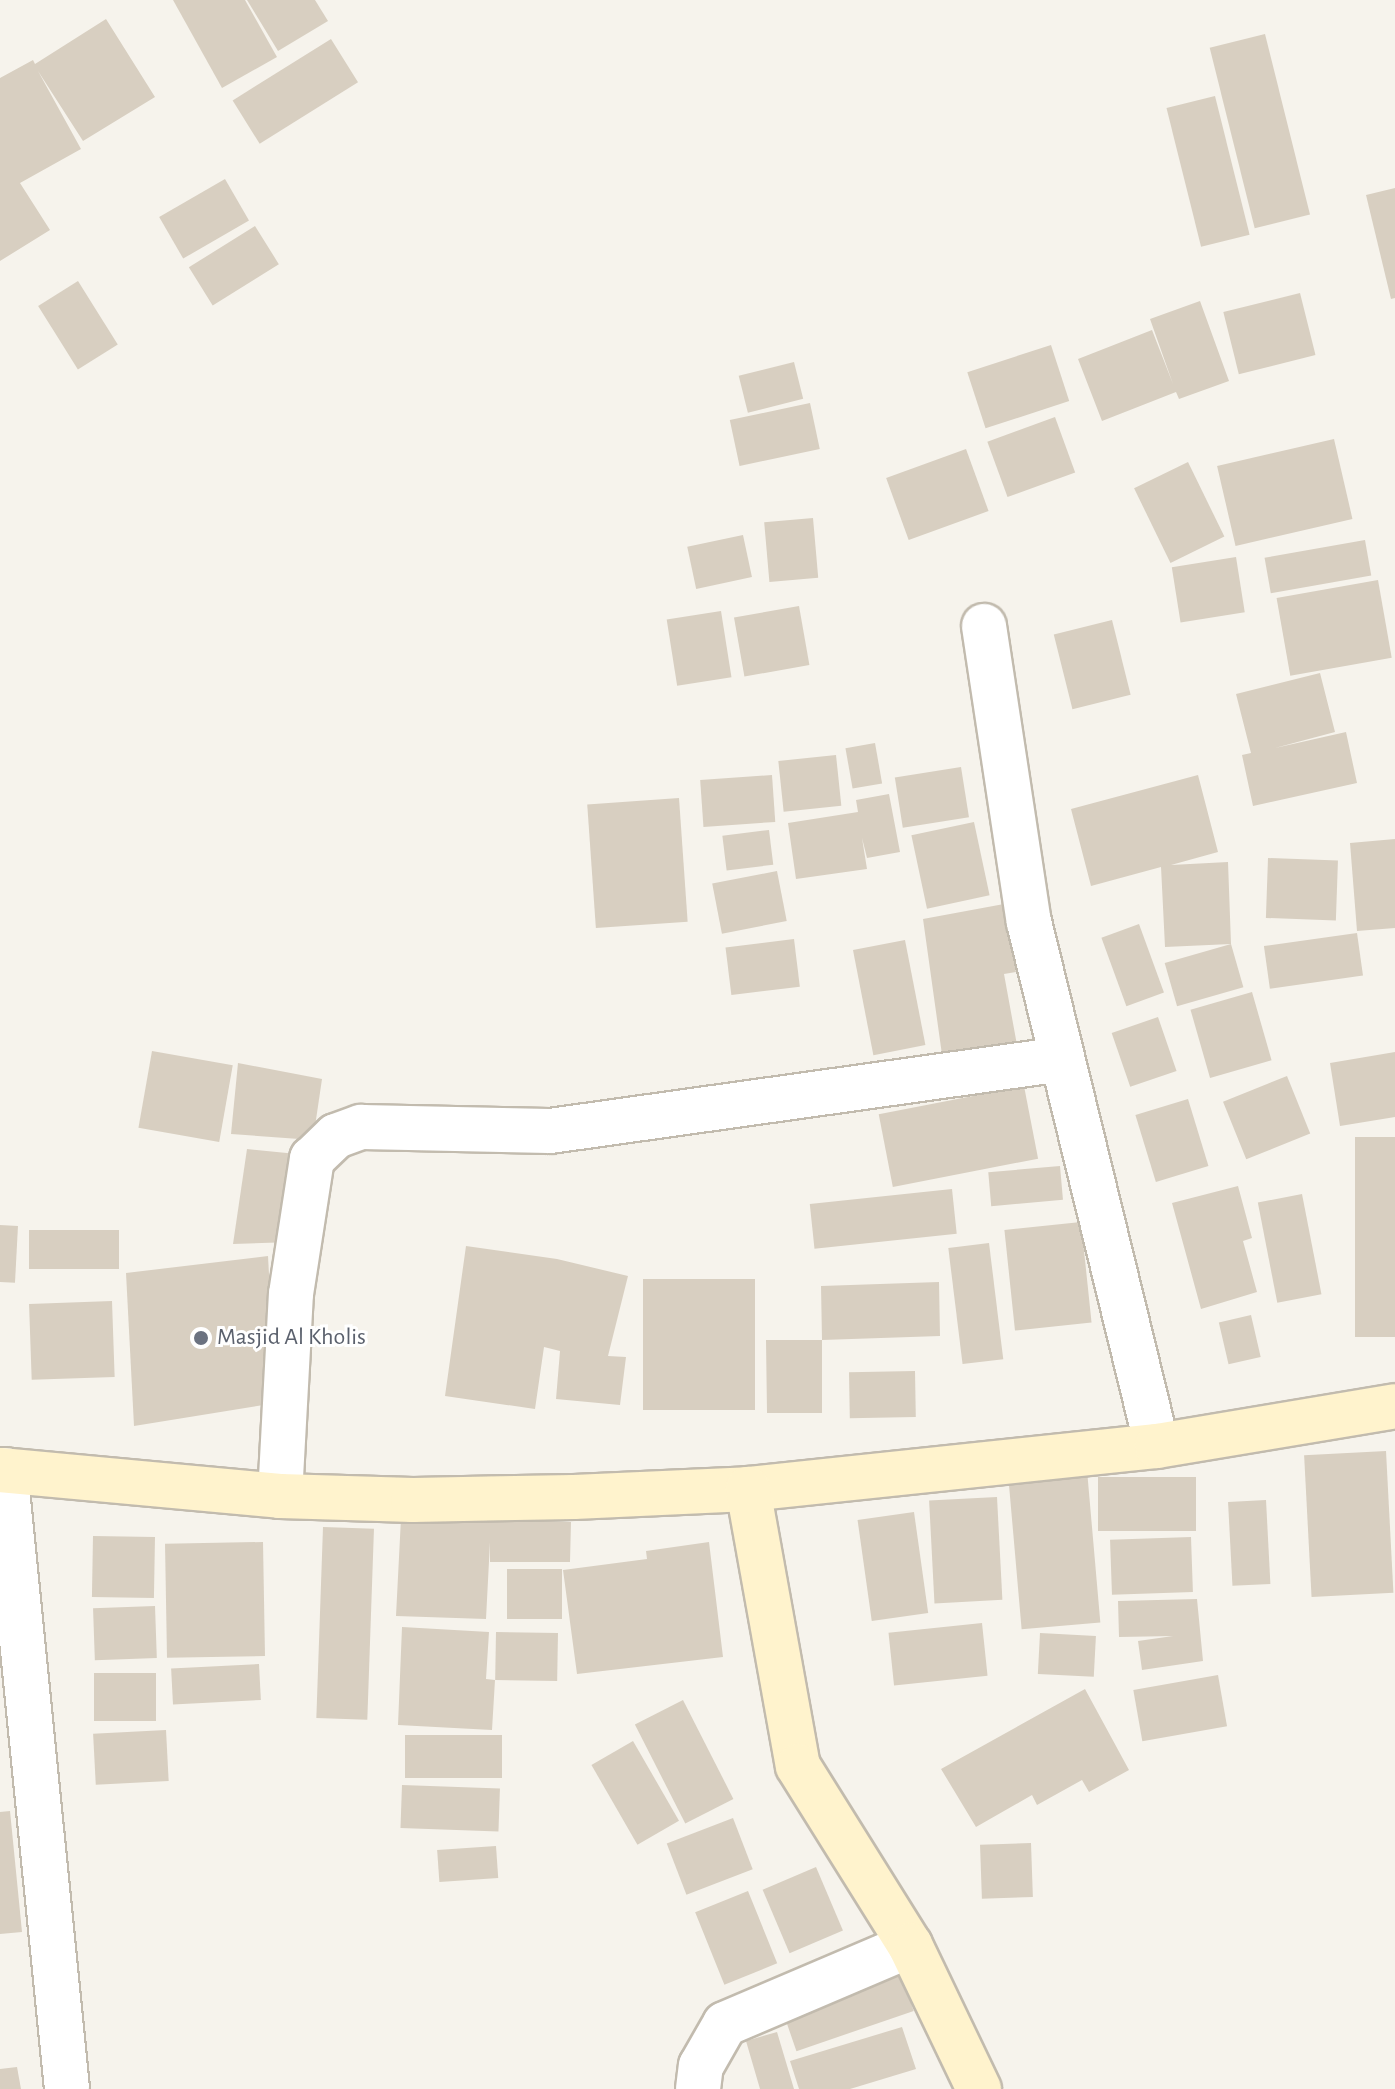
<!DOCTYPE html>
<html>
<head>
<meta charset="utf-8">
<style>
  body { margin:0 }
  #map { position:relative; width:1395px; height:2089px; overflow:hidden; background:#f6f3ec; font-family:"Alegreya Sans",sans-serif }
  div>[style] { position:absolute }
  .building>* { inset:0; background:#d8cfc1; transform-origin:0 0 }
  .roads { filter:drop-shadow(2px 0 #c2bbae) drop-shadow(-2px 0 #c2bbae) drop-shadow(0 2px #c2bbae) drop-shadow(0 -2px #c2bbae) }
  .street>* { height:44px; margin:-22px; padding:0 22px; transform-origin:22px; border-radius:22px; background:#fff }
  .secondary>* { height:44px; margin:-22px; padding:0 22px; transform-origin:22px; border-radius:22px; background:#fff3cd }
  .dots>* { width:22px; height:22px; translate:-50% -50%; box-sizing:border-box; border:4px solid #fff; border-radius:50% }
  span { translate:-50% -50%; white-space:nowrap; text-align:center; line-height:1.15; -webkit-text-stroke:6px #fff; paint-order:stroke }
  .worship-label { font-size:24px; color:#5b616d }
  .left { translate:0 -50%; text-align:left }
</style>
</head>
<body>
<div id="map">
  <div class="building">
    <i style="clip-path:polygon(173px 0,245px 0,277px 57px,222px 88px)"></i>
    <i style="clip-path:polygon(247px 0,315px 0,328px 21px,278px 51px)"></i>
    <i style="clip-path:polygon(106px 19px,155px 97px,83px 141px,38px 71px,81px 149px,20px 183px,50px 230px,0 261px,0 78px,33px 60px,35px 64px)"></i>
    <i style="left:1265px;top:34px;width:186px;height:57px;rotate:76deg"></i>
    <i style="left:331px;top:39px;width:51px;height:116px;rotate:58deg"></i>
    <i style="left:1215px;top:96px;width:143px;height:50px;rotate:76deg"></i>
    <i style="left:225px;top:179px;width:48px;height:76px;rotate:60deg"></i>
    <i style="clip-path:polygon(1395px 188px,1395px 298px,1391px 299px,1366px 195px)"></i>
    <i style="left:255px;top:226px;width:45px;height:78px;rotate:58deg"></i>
    <i style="left:78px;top:281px;width:75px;height:47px;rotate:58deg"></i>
    <i style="left:1300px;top:293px;width:64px;height:79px;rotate:76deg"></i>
    <i style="clip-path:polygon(1200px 301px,1229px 381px,1179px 399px,1176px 392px,1102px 421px,1078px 359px,1152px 330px,1173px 384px,1150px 319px)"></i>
    <i style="left:1051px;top:345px;width:59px;height:88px;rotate:72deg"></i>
    <i style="left:794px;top:362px;width:38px;height:57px;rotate:76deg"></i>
    <i style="left:810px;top:403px;width:47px;height:82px;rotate:78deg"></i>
    <i style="left:1055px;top:417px;width:59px;height:72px;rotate:70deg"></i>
    <i style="left:1334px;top:439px;width:82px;height:120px;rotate:77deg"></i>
    <i style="left:966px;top:449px;width:66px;height:85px;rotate:70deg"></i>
    <i style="left:1188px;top:462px;width:83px;height:60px;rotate:64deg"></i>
    <i style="left:813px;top:518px;width:60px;height:49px;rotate:85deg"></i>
    <i style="left:743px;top:535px;width:43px;height:57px;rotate:78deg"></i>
    <i style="left:1365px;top:540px;width:36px;height:102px;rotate:80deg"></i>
    <i style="left:1236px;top:557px;width:56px;height:65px;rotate:81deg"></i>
    <i style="left:1378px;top:580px;width:79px;height:103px;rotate:80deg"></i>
    <i style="left:799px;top:606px;width:60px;height:66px;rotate:80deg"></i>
    <i style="left:721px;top:611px;width:67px;height:55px;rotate:81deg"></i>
    <i style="left:1112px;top:620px;width:77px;height:60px;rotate:76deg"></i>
    <i style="clip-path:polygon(1320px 673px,1335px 732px,1275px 748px,1346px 732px,1357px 783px,1253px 806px,1242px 755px,1251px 753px,1236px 694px)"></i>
    <i style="left:875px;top:743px;width:41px;height:30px;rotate:80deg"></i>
    <i style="left:836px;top:755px;width:51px;height:58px;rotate:84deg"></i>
    <i style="left:961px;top:767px;width:51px;height:67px;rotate:81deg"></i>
    <i style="left:772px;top:775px;width:47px;height:72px;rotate:86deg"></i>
    <i style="clip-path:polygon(1198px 775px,1218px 852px,1171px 865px,1228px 862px,1231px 944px,1165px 947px,1161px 867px,1091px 886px,1071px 809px)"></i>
    <i style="clip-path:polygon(889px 794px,900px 852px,867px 858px,862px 838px,867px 869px,796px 879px,788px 823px,858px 812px,856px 800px)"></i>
    <i style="left:679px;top:798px;width:124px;height:92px;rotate:86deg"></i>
    <i style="left:974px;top:822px;width:75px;height:64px;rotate:78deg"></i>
    <i style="left:769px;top:830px;width:35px;height:47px;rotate:83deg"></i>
    <i style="clip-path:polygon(1395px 839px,1395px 928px,1357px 931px,1350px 843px)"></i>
    <i style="left:1268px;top:858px;width:70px;height:60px;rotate:2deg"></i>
    <i style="left:777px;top:871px;width:51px;height:66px;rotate:79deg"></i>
    <i style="clip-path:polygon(1004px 904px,1016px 972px,1004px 974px,1019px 1056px,944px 1069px,923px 919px)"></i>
    <i style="left:1139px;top:924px;width:73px;height:40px;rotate:70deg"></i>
    <i style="left:1357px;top:933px;width:43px;height:94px;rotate:82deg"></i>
    <i style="left:794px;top:939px;width:48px;height:69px;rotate:83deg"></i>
    <i style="left:905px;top:940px;width:107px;height:53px;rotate:79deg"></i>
    <i style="left:1231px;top:944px;width:45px;height:69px;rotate:74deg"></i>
    <i style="left:1252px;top:992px;width:71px;height:64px;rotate:74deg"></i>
    <i style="left:1158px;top:1017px;width:57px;height:49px;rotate:71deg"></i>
    <i style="left:152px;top:1051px;width:82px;height:78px;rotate:10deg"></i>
    <i style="clip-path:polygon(1395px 1052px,1395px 1117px,1340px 1126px,1330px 1063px)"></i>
    <i style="clip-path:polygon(238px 1063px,322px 1079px,313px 1140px,231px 1134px)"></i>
    <i style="left:1287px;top:1076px;width:62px;height:69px;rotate:68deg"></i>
    <i style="left:1024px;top:1086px;width:74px;height:148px;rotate:79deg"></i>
    <i style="left:1188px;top:1099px;width:70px;height:55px;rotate:73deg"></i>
    <i style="left:1355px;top:1137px;width:40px;height:200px"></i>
    <i style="clip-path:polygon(247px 1149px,307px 1155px,293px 1242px,233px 1244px)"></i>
    <i style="left:1060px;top:1166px;width:34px;height:72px;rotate:85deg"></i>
    <i style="clip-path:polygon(1238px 1186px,1252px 1238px,1243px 1241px,1257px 1292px,1201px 1309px,1172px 1203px)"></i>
    <i style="left:952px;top:1189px;width:45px;height:143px;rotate:84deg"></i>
    <i style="left:1302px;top:1194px;width:102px;height:45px;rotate:79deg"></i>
    <i style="left:1081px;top:1222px;width:101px;height:77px;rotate:84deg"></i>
    <i style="left:0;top:1225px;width:18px;height:57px;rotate:3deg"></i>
    <i style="left:119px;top:1230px;width:39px;height:90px;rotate:90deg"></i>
    <i style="left:989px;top:1243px;width:117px;height:41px;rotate:83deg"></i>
    <i style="clip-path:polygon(466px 1246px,557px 1259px,628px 1276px,608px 1356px,626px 1357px,620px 1405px,556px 1399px,560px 1351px,544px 1347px,535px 1409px,445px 1396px)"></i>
    <i style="clip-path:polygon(268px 1256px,276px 1403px,134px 1426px,126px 1273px)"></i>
    <i style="left:755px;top:1279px;width:131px;height:112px;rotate:90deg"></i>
    <i style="clip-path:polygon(939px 1282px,940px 1336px,822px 1340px,822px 1413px,767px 1413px,766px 1340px,822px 1340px,821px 1286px)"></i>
    <i style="left:112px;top:1301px;width:76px;height:83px;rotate:88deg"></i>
    <i style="left:1251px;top:1315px;width:43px;height:33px;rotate:77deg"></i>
    <i style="left:915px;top:1371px;width:46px;height:66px;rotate:89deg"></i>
    <i style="left:1386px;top:1451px;width:142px;height:82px;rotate:87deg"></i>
    <i style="left:1087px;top:1470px;width:153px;height:79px;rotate:85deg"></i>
    <i style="left:1196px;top:1477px;width:54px;height:98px;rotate:90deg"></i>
    <i style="left:997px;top:1497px;width:103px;height:68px;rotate:87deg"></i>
    <i style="left:1266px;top:1500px;width:84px;height:38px;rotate:87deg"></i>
    <i style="left:914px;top:1512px;width:102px;height:57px;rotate:82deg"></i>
    <i style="clip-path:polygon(401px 1518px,571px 1522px,570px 1562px,490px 1562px,490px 1542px,486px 1619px,396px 1616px)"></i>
    <i style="left:323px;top:1527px;width:51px;height:191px;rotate:2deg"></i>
    <i style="left:93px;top:1536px;width:62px;height:61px;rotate:1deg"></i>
    <i style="left:1191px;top:1537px;width:55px;height:81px;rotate:88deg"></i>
    <i style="left:263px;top:1542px;width:114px;height:98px;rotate:89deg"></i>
    <i style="clip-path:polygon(709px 1542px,723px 1657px,577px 1674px,563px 1570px,647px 1559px,646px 1551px)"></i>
    <i style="left:507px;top:1569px;width:55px;height:50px"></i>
    <i style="clip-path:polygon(1197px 1599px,1203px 1661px,1142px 1670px,1138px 1641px,1173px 1636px,1119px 1637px,1118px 1601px)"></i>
    <i style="left:155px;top:1606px;width:52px;height:62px;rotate:88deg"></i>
    <i style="left:982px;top:1623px;width:53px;height:94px;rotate:84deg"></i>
    <i style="clip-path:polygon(402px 1627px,489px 1632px,486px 1679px,495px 1680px,492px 1730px,398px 1725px)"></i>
    <i style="left:496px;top:1632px;width:62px;height:48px;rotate:1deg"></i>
    <i style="left:1040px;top:1633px;width:56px;height:41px;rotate:3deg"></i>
    <i style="left:259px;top:1664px;width:36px;height:88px;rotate:87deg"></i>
    <i style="left:94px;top:1673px;width:62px;height:48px"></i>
    <i style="left:1218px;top:1675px;width:52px;height:86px;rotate:80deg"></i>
    <i style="clip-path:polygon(1085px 1689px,1129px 1770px,1089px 1792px,1082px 1780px,1037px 1805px,1032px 1795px,976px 1827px,941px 1769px)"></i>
    <i style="left:683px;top:1700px;width:111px;height:54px;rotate:63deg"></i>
    <i style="left:166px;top:1730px;width:51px;height:73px;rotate:87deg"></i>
    <i style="left:405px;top:1735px;width:97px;height:43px"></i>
    <i style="left:633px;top:1741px;width:92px;height:48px;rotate:60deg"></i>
    <i style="left:402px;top:1785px;width:98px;height:43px;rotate:2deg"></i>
    <i style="clip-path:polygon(10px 1811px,22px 1932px,0 1934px,0 1812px)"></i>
    <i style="left:733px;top:1818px;width:55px;height:71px;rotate:69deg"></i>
    <i style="left:1031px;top:1843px;width:54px;height:51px;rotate:88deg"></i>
    <i style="left:496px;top:1846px;width:32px;height:59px;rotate:86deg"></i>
    <i style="left:816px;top:1867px;width:69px;height:58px;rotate:67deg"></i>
    <i style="left:748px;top:1891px;width:78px;height:57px;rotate:68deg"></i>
    <i style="left:901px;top:1974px;width:39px;height:124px;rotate:71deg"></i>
    <i style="clip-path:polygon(902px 2027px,916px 2069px,850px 2089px,799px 2089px,790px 2061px)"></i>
    <i style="clip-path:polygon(777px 2032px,794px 2089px,760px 2089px,746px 2041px)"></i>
    <i style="clip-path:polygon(17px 2067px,21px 2089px,0 2089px,0 2069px)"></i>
  </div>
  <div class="roads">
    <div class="street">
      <i style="left:984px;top:626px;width:299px;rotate:81.4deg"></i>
      <i style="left:1029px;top:922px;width:539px;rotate:76.27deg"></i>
      <i style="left:5px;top:1470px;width:622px;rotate:84.28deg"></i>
      <i style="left:280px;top:1496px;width:202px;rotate:-86.9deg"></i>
      <i style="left:291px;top:1294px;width:137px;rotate:-81.2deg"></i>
      <i style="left:312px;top:1159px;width:33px;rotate:-44deg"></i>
      <i style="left:336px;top:1136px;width:27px;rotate:-20deg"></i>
      <i style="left:361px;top:1127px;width:189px;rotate:1.2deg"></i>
      <i style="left:550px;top:1131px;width:517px;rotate:-8deg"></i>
      <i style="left:698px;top:2089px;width:23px;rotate:-83deg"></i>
      <i style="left:701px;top:2066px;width:48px;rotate:-60.3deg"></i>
      <i style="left:725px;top:2024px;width:201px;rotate:-23.1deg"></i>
    </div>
    <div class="secondary">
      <i style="left:0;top:1470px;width:281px;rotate:5.3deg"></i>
      <i style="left:280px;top:1496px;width:133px;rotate:1.7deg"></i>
      <i style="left:413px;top:1500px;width:161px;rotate:-1.1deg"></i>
      <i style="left:574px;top:1497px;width:174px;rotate:-2.6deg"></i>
      <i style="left:748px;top:1489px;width:411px;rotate:-6deg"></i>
      <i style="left:1157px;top:1446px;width:241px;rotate:-9.5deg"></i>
      <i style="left:748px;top:1489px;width:281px;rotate:79.8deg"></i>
      <i style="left:798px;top:1766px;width:211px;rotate:58deg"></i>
      <i style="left:910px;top:1945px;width:160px;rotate:64.4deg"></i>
    </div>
  </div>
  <div class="dots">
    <i style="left:201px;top:1338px;background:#6b7280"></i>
  </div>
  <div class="worship-label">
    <span class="left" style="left:217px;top:1338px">Masjid Al Kholis</span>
  </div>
</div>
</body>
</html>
